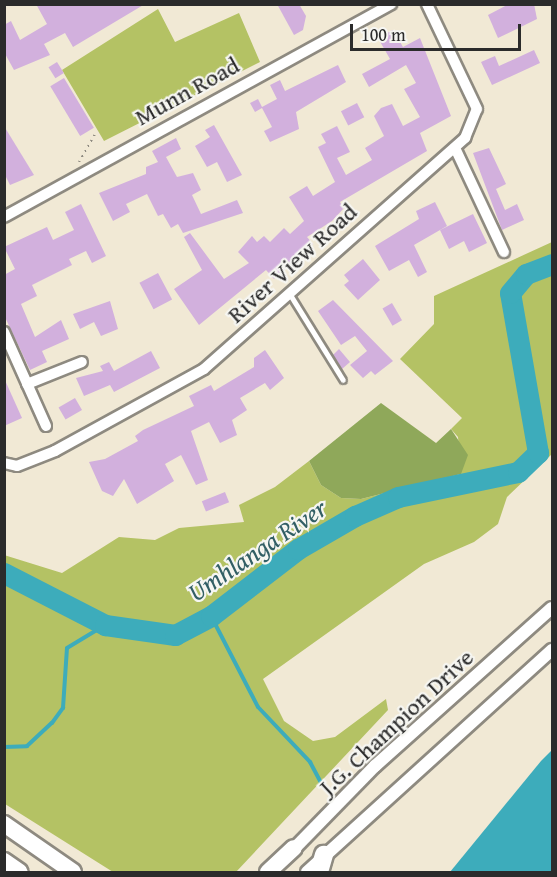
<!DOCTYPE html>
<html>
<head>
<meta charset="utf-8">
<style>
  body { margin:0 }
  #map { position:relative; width:557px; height:877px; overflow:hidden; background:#f1e9d5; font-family:"Gentium Book Plus",serif }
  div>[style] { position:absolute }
  .green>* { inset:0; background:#b4c264 }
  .forest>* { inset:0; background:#8fa85a }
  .water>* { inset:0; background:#3dacbb }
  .stream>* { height:4px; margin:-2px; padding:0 2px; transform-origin:2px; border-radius:2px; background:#3dacbb }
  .river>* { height:21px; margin:-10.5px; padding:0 10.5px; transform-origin:10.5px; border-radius:10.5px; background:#3dacbb }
  .building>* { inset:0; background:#d2b0dd; transform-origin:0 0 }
  .path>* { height:2px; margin-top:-1px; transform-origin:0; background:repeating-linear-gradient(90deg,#8e8a80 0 1.5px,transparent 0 6px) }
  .roads { filter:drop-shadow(2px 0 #8e8a80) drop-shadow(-2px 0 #8e8a80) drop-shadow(0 2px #8e8a80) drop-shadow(0 -2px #8e8a80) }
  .service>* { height:5px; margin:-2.5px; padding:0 2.5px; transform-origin:2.5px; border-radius:2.5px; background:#fff }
  .minor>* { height:10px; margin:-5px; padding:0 5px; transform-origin:5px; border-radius:5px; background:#fff }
  .tertiary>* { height:12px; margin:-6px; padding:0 6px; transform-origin:6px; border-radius:6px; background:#fff }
  .primary>* { height:16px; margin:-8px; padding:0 8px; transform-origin:8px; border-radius:8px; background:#fff }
  .motorway>* { height:18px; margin:-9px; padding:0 9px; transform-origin:9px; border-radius:9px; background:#fff }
  span { translate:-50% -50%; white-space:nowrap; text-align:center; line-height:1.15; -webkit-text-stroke:4.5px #f6f6f2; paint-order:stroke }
  .street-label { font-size:24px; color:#2b2b2b }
  .water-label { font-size:26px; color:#325f65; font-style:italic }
  .frame { position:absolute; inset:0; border:6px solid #2b2b2b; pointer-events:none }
  .scale { position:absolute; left:350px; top:24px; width:171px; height:27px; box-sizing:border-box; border:3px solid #2b2b2b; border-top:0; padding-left:8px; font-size:18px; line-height:21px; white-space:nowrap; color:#2b2b2b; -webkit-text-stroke:4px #f6f6f2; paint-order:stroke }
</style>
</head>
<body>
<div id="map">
  <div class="green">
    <i style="clip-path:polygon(158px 9px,175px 42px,239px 13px,260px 62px,104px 141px,62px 70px)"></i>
    <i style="clip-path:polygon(552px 242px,552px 454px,507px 497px,498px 524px,474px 542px,424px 564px,263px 679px,284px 721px,313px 741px,335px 737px,386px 699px,388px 710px,236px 872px,113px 872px,5px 804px,4px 555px,62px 573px,119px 537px,155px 540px,179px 528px,244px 522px,239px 505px,275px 487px,309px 461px,321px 485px,341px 498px,361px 499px,461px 474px,458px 437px,451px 429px,462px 418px,400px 359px,434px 324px,434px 296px)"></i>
  </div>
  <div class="forest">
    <i style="clip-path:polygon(381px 403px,436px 443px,451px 429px,468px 455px,461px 474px,361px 499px,341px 498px,321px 485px,309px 461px)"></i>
  </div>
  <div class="water">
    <i style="clip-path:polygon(552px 750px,552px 872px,450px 872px,541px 761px)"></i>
  </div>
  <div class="stream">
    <i style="left:211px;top:616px;width:102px;rotate:62.7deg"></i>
    <i style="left:258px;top:707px;width:76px;rotate:46.6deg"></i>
    <i style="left:310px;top:762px;width:26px;rotate:62deg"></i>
    <i style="left:4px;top:747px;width:23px;rotate:-2deg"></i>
    <i style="left:27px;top:746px;width:34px;rotate:-43deg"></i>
    <i style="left:52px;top:723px;width:19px;rotate:-54deg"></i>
    <i style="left:63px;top:708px;width:60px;rotate:-86.2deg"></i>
    <i style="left:67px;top:648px;width:44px;rotate:-31.2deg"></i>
  </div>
  <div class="river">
    <i style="left:4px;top:573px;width:114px;rotate:27.2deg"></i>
    <i style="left:105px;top:625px;width:71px;rotate:8.1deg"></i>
    <i style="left:175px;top:635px;width:41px;rotate:-27.8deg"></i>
    <i style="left:211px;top:616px;width:110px;rotate:-37.6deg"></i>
    <i style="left:298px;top:549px;width:66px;rotate:-30.1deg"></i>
    <i style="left:355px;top:516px;width:47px;rotate:-23.8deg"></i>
    <i style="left:398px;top:497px;width:123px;rotate:-11.8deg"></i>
    <i style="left:518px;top:472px;width:28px;rotate:-44deg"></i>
    <i style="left:538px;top:453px;width:162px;rotate:-99.9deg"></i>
    <i style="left:510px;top:293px;width:25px;rotate:-50deg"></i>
    <i style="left:526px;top:274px;width:28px;rotate:-21deg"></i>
  </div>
  <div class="building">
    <i style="clip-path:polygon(36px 4px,145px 4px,73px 47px,65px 33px,44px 44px,50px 55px,14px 70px,4px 52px,4px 25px,11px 21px,20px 40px,47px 24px)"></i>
    <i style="clip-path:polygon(277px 4px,299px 4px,306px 16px,303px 30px,294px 35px)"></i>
    <i style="clip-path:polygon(509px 4px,534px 4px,537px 19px,498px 38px,488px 15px)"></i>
    <i style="clip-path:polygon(393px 30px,403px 47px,420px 38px,451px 116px,420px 133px,427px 151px,340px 202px,344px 208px,332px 221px,307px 237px,313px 244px,274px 279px,266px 270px,199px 325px,174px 289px,202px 270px,184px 237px,190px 233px,224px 279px,249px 263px,238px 252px,252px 236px,257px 242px,264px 236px,270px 242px,284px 228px,290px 234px,304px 221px,289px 197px,307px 186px,313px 196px,335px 182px,318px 147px,326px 143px,321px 134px,337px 126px,350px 152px,337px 158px,346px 175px,372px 160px,365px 148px,384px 136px,374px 116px,381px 108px,392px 104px,403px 126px,420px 117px,404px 89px,416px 83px,406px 65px,369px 87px,362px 74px,390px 59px,378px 38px)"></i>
    <i style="clip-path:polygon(534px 50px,540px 63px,492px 85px,481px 62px,495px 56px,499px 66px)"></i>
    <i style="left:57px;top:62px;width:13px;height:10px;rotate:58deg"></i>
    <i style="clip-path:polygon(338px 65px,346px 82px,296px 112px,299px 129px,270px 142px,264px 131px,272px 127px,262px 108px,255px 112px,250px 103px,258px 99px,262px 107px,277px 99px,270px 85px,280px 80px,285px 91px)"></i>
    <i style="left:64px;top:78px;width:58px;height:16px;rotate:59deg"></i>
    <i style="left:357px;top:103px;width:16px;height:18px;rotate:63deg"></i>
    <i style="clip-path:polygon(214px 125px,242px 175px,227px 182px,217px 162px,207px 167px,195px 146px,210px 137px,205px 130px)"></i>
    <i style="clip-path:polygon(4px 126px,34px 175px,10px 185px,4px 173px)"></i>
    <i style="clip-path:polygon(176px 138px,181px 149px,166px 157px,177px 177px,193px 173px,201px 190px,192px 195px,201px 214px,237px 200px,243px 213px,183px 233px,178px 224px,171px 228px,163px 214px,158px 216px,147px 194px,126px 204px,130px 212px,113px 221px,99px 193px,146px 174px,146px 167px,158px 162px,152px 151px)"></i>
    <i style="clip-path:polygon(489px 148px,506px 184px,496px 189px,505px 210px,517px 204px,524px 220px,502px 230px,473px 153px)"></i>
    <i style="clip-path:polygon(435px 202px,447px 226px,414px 245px,427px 272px,418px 277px,409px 260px,389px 271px,375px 246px,419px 219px,416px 211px)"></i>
    <i style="clip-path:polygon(81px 204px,106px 256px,92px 263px,86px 251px,69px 259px,72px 265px,32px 285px,37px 296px,21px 304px,35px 337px,61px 320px,69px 339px,42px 351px,47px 362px,30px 370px,4px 315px,4px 275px,15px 269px,4px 247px,47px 227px,53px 240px,74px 230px,65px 212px)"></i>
    <i style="clip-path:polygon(473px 214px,487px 243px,469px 252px,464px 241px,449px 249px,440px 230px)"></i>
    <i style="clip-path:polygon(363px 259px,380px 280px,358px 300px,344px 285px,349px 281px,344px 275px)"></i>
    <i style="left:158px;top:273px;width:30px;height:21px;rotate:62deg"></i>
    <i style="clip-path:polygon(333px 300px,393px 361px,375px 375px,371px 371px,363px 378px,350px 365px,367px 351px,355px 336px,341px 345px,318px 311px)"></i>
    <i style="clip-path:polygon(110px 301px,118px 329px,101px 336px,94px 322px,80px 329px,73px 314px)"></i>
    <i style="left:392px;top:303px;width:20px;height:11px;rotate:60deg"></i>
    <i style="clip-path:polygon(339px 349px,350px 362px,342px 369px,333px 355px)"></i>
    <i style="clip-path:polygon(265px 350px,284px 378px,270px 390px,265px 383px,240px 398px,247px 410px,232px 420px,237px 435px,220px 443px,209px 422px,191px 431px,208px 480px,196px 485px,181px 455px,165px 464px,174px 481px,137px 504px,124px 479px,113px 496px,102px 491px,89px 462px,105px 459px,138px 441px,135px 436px,143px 430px,194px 406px,189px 396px,211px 385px,214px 391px,254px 367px,254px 358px)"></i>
    <i style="clip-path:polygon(151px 351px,160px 368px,114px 392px,110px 385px,84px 396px,76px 378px,103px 371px,100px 366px,109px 362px,114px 371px)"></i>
    <i style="clip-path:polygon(4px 378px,22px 418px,4px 426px)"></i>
    <i style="left:75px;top:398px;width:14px;height:19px;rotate:60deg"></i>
    <i style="left:225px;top:492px;width:11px;height:25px;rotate:68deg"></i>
  </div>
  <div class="path">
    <i style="left:79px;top:162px;width:34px;rotate:-60deg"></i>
  </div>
  <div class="roads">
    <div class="service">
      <i style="left:289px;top:293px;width:102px;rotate:58.2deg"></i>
    </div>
    <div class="minor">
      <i style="left:455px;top:148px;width:115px;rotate:64.8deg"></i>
      <i style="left:4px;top:217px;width:442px;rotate:-28.8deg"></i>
      <i style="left:4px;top:332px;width:103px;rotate:65.9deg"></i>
      <i style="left:27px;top:384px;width:59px;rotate:-21.8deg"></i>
      <i style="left:4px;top:463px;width:13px;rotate:13deg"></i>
      <i style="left:17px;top:466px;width:41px;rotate:-21.5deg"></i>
      <i style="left:55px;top:451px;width:170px;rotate:-28.8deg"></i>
      <i style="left:204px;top:369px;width:349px;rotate:-41.5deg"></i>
      <i style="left:465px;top:138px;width:31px;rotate:-68deg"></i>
      <i style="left:477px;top:109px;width:116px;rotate:-115.5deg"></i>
    </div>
    <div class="tertiary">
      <i style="left:290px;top:853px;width:122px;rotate:-45.7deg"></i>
      <i style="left:375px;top:766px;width:237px;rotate:-41.8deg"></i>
      <i style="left:307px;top:872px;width:331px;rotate:-42.2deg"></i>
    </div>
    <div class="primary">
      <i style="left:4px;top:824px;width:84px;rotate:34.8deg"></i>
      <i style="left:4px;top:861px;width:19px;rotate:35deg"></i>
      <i style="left:268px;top:872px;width:35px;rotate:-43deg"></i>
    </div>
    <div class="motorway">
      <i style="left:319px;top:872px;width:18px;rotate:-74deg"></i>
    </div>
  </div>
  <div class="street-label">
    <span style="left:187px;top:91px;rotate:-29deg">Munn Road</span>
    <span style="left:292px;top:263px;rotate:-42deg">River View Road</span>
    <span style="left:396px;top:722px;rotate:-43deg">J.G. Champion Drive</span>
  </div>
  <div class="water-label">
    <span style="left:257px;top:550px;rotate:-34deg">Umhlanga River</span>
  </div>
  <div class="frame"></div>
  <div class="scale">100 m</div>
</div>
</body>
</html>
